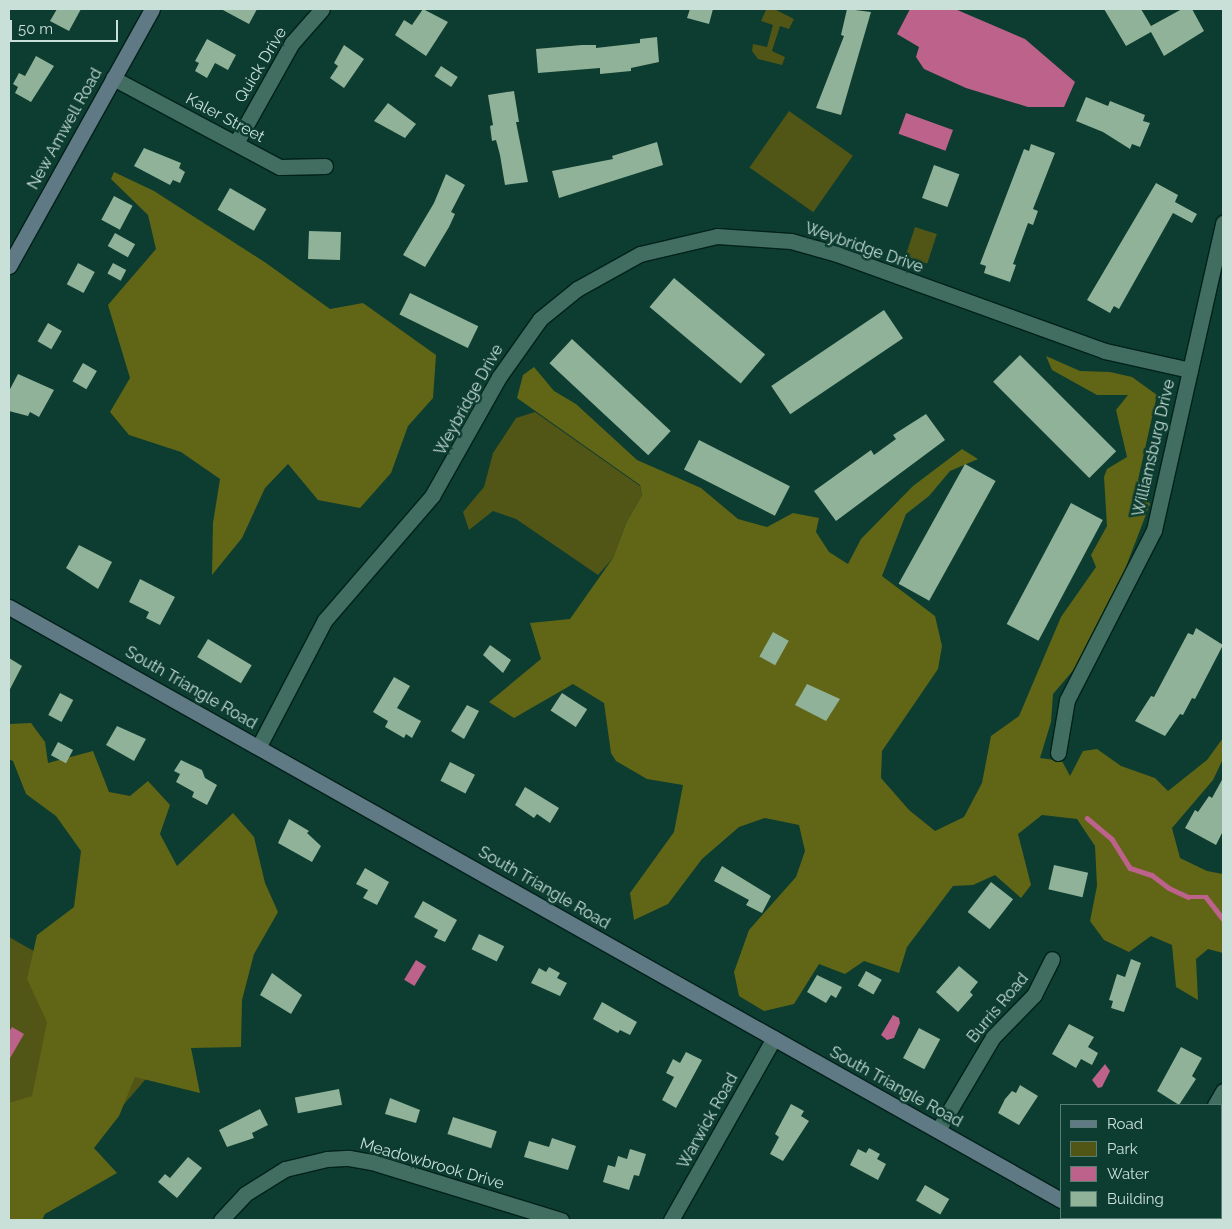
<!DOCTYPE html>
<html>
<head>
<meta charset="utf-8">
<style>
  body { margin:0 }
  #map { position:relative; width:1232px; height:1229px; overflow:hidden; background:#0d3c30; font-family:Raleway,sans-serif }
  div>[style] { position:absolute }
  .green>* { inset:0; background:#515516; transform-origin:0 0 }
  .forest>* { inset:0; background:#616616 }
  .water>* { inset:0; background:#bc628b; transform-origin:0 0 }
  .stream>* { height:4.5px; margin:-2.25px; padding:0 2.25px; transform-origin:2.25px; border-radius:2.25px; background:#bc628b }
  .building>* { inset:0; background:#8fb298; transform-origin:0 0 }
  .roads { filter:drop-shadow(1px 0 #002119) drop-shadow(-1px 0 #002119) drop-shadow(0 1px #002119) drop-shadow(0 -1px #002119) }
  .street>* { height:15px; margin:-7.5px; padding:0 7.5px; transform-origin:7.5px; border-radius:7.5px; background:#416e60 }
  .secondary>* { height:15px; margin:-7.5px; padding:0 7.5px; transform-origin:7.5px; border-radius:7.5px; background:#5f7a84 }
  span { translate:-50% -50%; white-space:nowrap; text-align:center; line-height:1.15; -webkit-text-stroke:5px #0d3c30; paint-order:stroke }
  .street-label { font-size:16px; color:#c9e0d8 }
  .frame { position:absolute; inset:0; border:10px solid #c9e0d8; pointer-events:none }
  .legend { position:absolute; left:1060px; top:1104px; width:162px; height:115px; box-sizing:border-box; background:#0d3c30; border:1px solid #587e73; margin:0; padding:6px 9px; list-style:none; font-size:15px; color:#c9e0d8 }
  .legend li { display:flex; align-items:center; gap:10px; height:25px }
  .legend b { width:25px; border:1px solid #587e73 }
  .scale { position:absolute; left:10px; top:20px; width:108px; height:22px; box-sizing:border-box; border:2px solid #c9e0d8; border-top:0; padding-left:6px; font-size:15px; line-height:18px; white-space:nowrap; color:#c9e0d8; -webkit-text-stroke:4px #0d3c30; paint-order:stroke }
</style>
</head>
<body>
<div id="map">
  <div class="green">
    <i style="clip-path:polygon(774px 9px,794px 19px,789px 29px,780px 26px,772px 51px,785px 57px,782px 65px,758px 59px,752px 51px,753px 44px,767px 47px,773px 25px,761px 21px,766px 10px)"></i>
    <i style="left:789px;top:111px;width:78px;height:69px;rotate:35deg"></i>
    <i style="left:915px;top:227px;width:23px;height:31px;rotate:18deg"></i>
    <i style="clip-path:polygon(535px 412px,640px 486px,642px 495px,626px 523px,613px 558px,598px 575px,516px 519px,493px 511px,469px 530px,463px 512px,484px 487px,493px 453px,516px 418px)"></i>
    <i style="clip-path:polygon(9px 937px,183px 1036px,24px 1220px,9px 1220px)"></i>
  </div>
  <div class="forest">
    <i style="clip-path:polygon(114px 172px,154px 191px,266px 263px,330px 309px,363px 303px,436px 355px,433px 398px,408px 426px,391px 473px,360px 508px,318px 500px,288px 464px,265px 488px,242px 538px,212px 575px,213px 523px,220px 479px,181px 452px,129px 435px,110px 412px,130px 378px,108px 305px,156px 249px,148px 215px,111px 179px)"></i>
    <i style="clip-path:polygon(1046px 356px,1080px 371px,1110px 372px,1132px 377px,1157px 395px,1138px 480px,1150px 504px,1114px 598px,1092px 634px,1082px 660px,1053px 694px,1051px 722px,1040px 758px,1062px 761px,1070px 776px,1083px 751px,1097px 749px,1121px 766px,1155px 778px,1168px 791px,1207px 760px,1223px 738px,1223px 759px,1213px 780px,1172px 828px,1180px 858px,1207px 871px,1223px 874px,1223px 953px,1208px 949px,1196px 959px,1198px 1000px,1176px 987px,1172px 945px,1151px 936px,1129px 952px,1104px 940px,1090px 921px,1097px 886px,1095px 846px,1077px 819px,1042px 815px,1018px 834px,1031px 885px,1021px 898px,995px 875px,973px 885px,953px 886px,907px 947px,899px 973px,864px 961px,845px 974px,819px 964px,794px 1004px,764px 1011px,739px 996px,734px 972px,749px 930px,796px 877px,805px 851px,799px 825px,765px 818px,739px 827px,702px 859px,668px 904px,634px 920px,630px 893px,674px 832px,683px 785px,647px 779px,616px 761px,611px 753px,604px 703px,573px 684px,514px 718px,489px 702px,541px 659px,530px 623px,570px 619px,613px 558px,626px 523px,642px 495px,640px 485px,517px 398px,523px 375px,534px 367px,554px 391px,576px 404px,637px 460px,701px 488px,738px 519px,767px 527px,793px 513px,819px 518px,816px 532px,829px 552px,848px 564px,861px 539px,913px 486px,962px 449px,978px 459px,950px 471px,929px 496px,906px 514px,882px 576px,935px 616px,942px 646px,938px 669px,882px 751px,881px 778px,909px 810px,935px 831px,964px 817px,982px 783px,991px 736px,1019px 716px,1061px 617px,1096px 567px,1091px 555px,1107px 526px,1104px 477px,1107px 469px,1127px 457px,1116px 410px,1128px 395px,1097px 395px,1052px 370px)"></i>
    <i style="clip-path:polygon(31px 723px,45px 742px,48px 763px,93px 751px,109px 792px,130px 796px,148px 781px,170px 805px,160px 834px,177px 866px,233px 813px,254px 837px,265px 883px,278px 912px,254px 954px,242px 1000px,241px 1047px,191px 1048px,200px 1093px,135px 1077px,119px 1116px,94px 1148px,117px 1173px,45px 1214px,42px 1220px,9px 1220px,9px 1103px,32px 1096px,47px 1022px,27px 979px,37px 935px,74px 907px,81px 851px,56px 816px,26px 794px,13px 761px,9px 759px,9px 724px)"></i>
  </div>
  <div class="water">
    <i style="clip-path:polygon(910px 9px,955px 9px,1025px 39px,1075px 82px,1064px 107px,1028px 107px,966px 88px,924px 69px,916px 57px,919px 47px,897px 34px)"></i>
    <i style="left:906px;top:113px;width:50px;height:22px;rotate:20deg"></i>
    <i style="left:416px;top:960px;width:12px;height:23px;rotate:31deg"></i>
    <i style="clip-path:polygon(893px 1015px,899px 1018px,900px 1023px,894px 1038px,887px 1040px,881px 1035px)"></i>
    <i style="clip-path:polygon(12px 1027px,24px 1034px,9px 1060px,9px 1032px)"></i>
    <i style="clip-path:polygon(1105px 1064px,1110px 1071px,1102px 1087px,1098px 1088px,1092px 1080px)"></i>
  </div>
  <div class="stream">
    <i style="left:1087px;top:818px;width:33px;rotate:40deg"></i>
    <i style="left:1112px;top:839px;width:34px;rotate:58deg"></i>
    <i style="left:1130px;top:868px;width:23px;rotate:18deg"></i>
    <i style="left:1152px;top:875px;width:21px;rotate:37deg"></i>
    <i style="left:1169px;top:888px;width:21px;rotate:25deg"></i>
    <i style="left:1188px;top:897px;width:18px"></i>
    <i style="left:1206px;top:897px;width:28px;rotate:52deg"></i>
  </div>
  <div class="building">
    <i style="clip-path:polygon(57px 9px,81px 9px,69px 31px,50px 21px)"></i>
    <i style="clip-path:polygon(221px 9px,257px 9px,249px 24px)"></i>
    <i style="clip-path:polygon(423px 9px,448px 22px,426px 56px,395px 35px,404px 20px,412px 25px)"></i>
    <i style="clip-path:polygon(690px 9px,713px 9px,709px 24px,687px 18px)"></i>
    <i style="clip-path:polygon(847px 9px,871px 12px,841px 115px,816px 108px,844px 36px,841px 35px)"></i>
    <i style="clip-path:polygon(1104px 9px,1141px 9px,1151px 26px,1182px 9px,1192px 9px,1204px 31px,1164px 56px,1151px 32px,1126px 46px)"></i>
    <i style="clip-path:polygon(657px 37px,659px 62px,631px 68px,631px 71px,600px 74px,600px 68px,538px 73px,536px 49px,582px 45px,596px 45px,596px 48px,640px 43px,640px 39px)"></i>
    <i style="clip-path:polygon(207px 39px,236px 55px,228px 70px,215px 63px,207px 78px,195px 71px,199px 63px,195px 61px)"></i>
    <i style="clip-path:polygon(344px 45px,364px 59px,344px 88px,330px 78px,338px 66px,334px 63px)"></i>
    <i style="clip-path:polygon(36px 56px,54px 66px,31px 102px,15px 93px,18px 87px,13px 84px,19px 73px,25px 76px)"></i>
    <i style="left:441px;top:66px;width:20px;height:12px;rotate:33deg"></i>
    <i style="clip-path:polygon(514px 91px,519px 122px,516px 122px,528px 182px,505px 185px,500px 155px,496px 140px,492px 141px,490px 126px,493px 125px,488px 95px)"></i>
    <i style="clip-path:polygon(1086px 97px,1108px 106px,1110px 101px,1145px 115px,1143px 121px,1150px 123px,1140px 147px,1132px 144px,1130px 149px,1103px 132px,1076px 121px)"></i>
    <i style="clip-path:polygon(388px 103px,416px 124px,405px 138px,374px 121px)"></i>
    <i style="clip-path:polygon(657px 142px,663px 165px,559px 198px,552px 171px,613px 159px,612px 156px)"></i>
    <i style="clip-path:polygon(1031px 144px,1055px 153px,1033px 209px,1038px 211px,1033px 225px,1028px 223px,1013px 264px,1016px 265px,1010px 282px,984px 273px,986px 266px,980px 264px,1024px 149px,1029px 151px)"></i>
    <i style="clip-path:polygon(144px 148px,181px 163px,179px 168px,185px 172px,180px 183px,173px 180px,170px 185px,134px 166px)"></i>
    <i style="left:934px;top:165px;width:27px;height:35px;rotate:20deg"></i>
    <i style="clip-path:polygon(446px 174px,465px 185px,451px 212px,455px 214px,449px 227px,425px 267px,403px 255px,434px 203px)"></i>
    <i style="clip-path:polygon(1156px 183px,1178px 195px,1175px 202px,1197px 214px,1192px 223px,1173px 213px,1119px 309px,1114px 306px,1110px 313px,1087px 300px)"></i>
    <i style="left:230px;top:188px;width:42px;height:25px;rotate:30deg"></i>
    <i style="left:114px;top:196px;width:21px;height:27px;rotate:28deg"></i>
    <i style="left:309px;top:231px;width:32px;height:28px;rotate:2deg"></i>
    <i style="left:115px;top:233px;width:23px;height:15px;rotate:29deg"></i>
    <i style="left:78px;top:263px;width:19px;height:24px;rotate:28deg"></i>
    <i style="left:113px;top:263px;width:15px;height:12px;rotate:28deg"></i>
    <i style="left:674px;top:278px;width:119px;height:38px;rotate:40deg"></i>
    <i style="left:410px;top:293px;width:76px;height:24px;rotate:26deg"></i>
    <i style="left:884px;top:310px;width:34px;height:136px;rotate:56deg"></i>
    <i style="left:48px;top:323px;width:16px;height:21px;rotate:30deg"></i>
    <i style="left:572px;top:339px;width:135px;height:33px;rotate:43deg"></i>
    <i style="left:1020px;top:355px;width:136px;height:38px;rotate:45deg"></i>
    <i style="left:83px;top:363px;width:16px;height:21px;rotate:30deg"></i>
    <i style="clip-path:polygon(18px 374px,54px 390px,39px 417px,30px 412px,28px 416px,9px 411px,9px 391px)"></i>
    <i style="clip-path:polygon(926px 414px,945px 440px,836px 521px,814px 491px,871px 450px,874px 455px,896px 439px,893px 435px)"></i>
    <i style="left:699px;top:440px;width:102px;height:33px;rotate:27deg"></i>
    <i style="left:965px;top:464px;width:35px;height:137px;rotate:29deg"></i>
    <i style="left:1071px;top:503px;width:36px;height:137px;rotate:28deg"></i>
    <i style="clip-path:polygon(79px 545px,112px 562px,98px 589px,66px 568px)"></i>
    <i style="clip-path:polygon(140px 579px,175px 597px,160px 625px,146px 618px,149px 612px,129px 602px)"></i>
    <i style="clip-path:polygon(1196px 628px,1223px 645px,1195px 699px,1192px 698px,1183px 715px,1180px 714px,1165px 736px,1135px 721px,1151px 696px,1154px 697px,1188px 633px,1193px 635px)"></i>
    <i style="left:773px;top:632px;width:18px;height:28px;rotate:29deg"></i>
    <i style="left:208px;top:639px;width:51px;height:21px;rotate:31deg"></i>
    <i style="clip-path:polygon(490px 645px,511px 660px,503px 673px,483px 655px)"></i>
    <i style="clip-path:polygon(9px 658px,22px 666px,9px 691px)"></i>
    <i style="clip-path:polygon(394px 677px,410px 686px,397px 708px,421px 721px,412px 738px,406px 734px,404px 738px,385px 727px,388px 721px,373px 712px)"></i>
    <i style="clip-path:polygon(807px 684px,840px 699px,826px 721px,795px 705px)"></i>
    <i style="left:60px;top:693px;width:15px;height:25px;rotate:28deg"></i>
    <i style="left:562px;top:693px;width:30px;height:21px;rotate:33deg"></i>
    <i style="clip-path:polygon(467px 705px,479px 711px,464px 739px,451px 731px)"></i>
    <i style="clip-path:polygon(117px 726px,146px 739px,134px 761px,106px 745px)"></i>
    <i style="left:58px;top:742px;width:17px;height:15px;rotate:28deg"></i>
    <i style="clip-path:polygon(181px 760px,202px 770px,205px 778px,217px 785px,207px 805px,192px 797px,194px 792px,176px 782px,180px 774px,174px 771px)"></i>
    <i style="left:450px;top:762px;width:28px;height:21px;rotate:27deg"></i>
    <i style="clip-path:polygon(1223px 778px,1223px 831px,1216px 845px,1185px 828px,1195px 810px,1198px 812px,1209px 796px,1212px 798px)"></i>
    <i style="clip-path:polygon(525px 787px,559px 808px,550px 823px,537px 814px,534px 818px,515px 805px)"></i>
    <i style="clip-path:polygon(289px 819px,309px 831px,307px 833px,321px 846px,312px 862px,278px 843px)"></i>
    <i style="left:1054px;top:865px;width:35px;height:25px;rotate:13deg"></i>
    <i style="clip-path:polygon(722px 866px,771px 896px,762px 913px,746px 905px,749px 900px,714px 881px)"></i>
    <i style="clip-path:polygon(365px 868px,389px 882px,377px 905px,363px 898px,368px 890px,356px 884px)"></i>
    <i style="left:991px;top:882px;width:28px;height:38px;rotate:38deg"></i>
    <i style="clip-path:polygon(423px 901px,457px 920px,445px 942px,434px 937px,438px 930px,414px 917px)"></i>
    <i style="left:479px;top:934px;width:28px;height:17px;rotate:26deg"></i>
    <i style="clip-path:polygon(1131px 959px,1141px 963px,1124px 1012px,1111px 1008px,1113px 1001px,1109px 1000px,1117px 974px,1125px 977px)"></i>
    <i style="clip-path:polygon(959px 966px,978px 982px,970px 992px,973px 995px,958px 1012px,936px 992px)"></i>
    <i style="clip-path:polygon(549px 967px,560px 973px,557px 978px,567px 983px,560px 996px,531px 983px,539px 968px,546px 972px)"></i>
    <i style="left:866px;top:971px;width:18px;height:17px;rotate:29deg"></i>
    <i style="clip-path:polygon(272px 973px,302px 995px,291px 1014px,260px 995px)"></i>
    <i style="clip-path:polygon(817px 975px,842px 987px,836px 998px,831px 995px,826px 1003px,807px 992px)"></i>
    <i style="clip-path:polygon(602px 1002px,637px 1022px,630px 1035px,620px 1030px,618px 1033px,593px 1019px)"></i>
    <i style="clip-path:polygon(1069px 1024px,1094px 1037px,1088px 1047px,1098px 1053px,1092px 1065px,1081px 1059px,1076px 1068px,1052px 1054px)"></i>
    <i style="left:919px;top:1028px;width:24px;height:34px;rotate:28deg"></i>
    <i style="clip-path:polygon(1181px 1047px,1202px 1058px,1192px 1076px,1196px 1079px,1179px 1105px,1157px 1091px)"></i>
    <i style="clip-path:polygon(686px 1052px,702px 1060px,676px 1108px,662px 1100px,674px 1077px,666px 1073px,673px 1059px,680px 1063px)"></i>
    <i style="clip-path:polygon(1020px 1085px,1038px 1096px,1019px 1125px,998px 1113px,1005px 1099px,1012px 1091px,1016px 1093px)"></i>
    <i style="left:339px;top:1089px;width:16px;height:45px;rotate:79deg"></i>
    <i style="clip-path:polygon(390px 1098px,420px 1110px,416px 1123px,385px 1114px)"></i>
    <i style="clip-path:polygon(791px 1104px,804px 1111px,801px 1116px,809px 1121px,783px 1161px,770px 1154px,779px 1137px,775px 1134px)"></i>
    <i style="clip-path:polygon(260px 1109px,268px 1125px,252px 1133px,254px 1138px,227px 1147px,219px 1130px)"></i>
    <i style="left:453px;top:1117px;width:46px;height:18px;rotate:18deg"></i>
    <i style="clip-path:polygon(552px 1138px,576px 1146px,568px 1170px,524px 1157px,529px 1141px,549px 1147px)"></i>
    <i style="clip-path:polygon(869px 1148px,880px 1154px,877px 1159px,886px 1164px,878px 1180px,850px 1165px,858px 1149px,866px 1153px)"></i>
    <i style="clip-path:polygon(630px 1149px,646px 1154px,639px 1176px,634px 1175px,629px 1190px,603px 1182px,608px 1165px,615px 1167px,618px 1156px,627px 1159px)"></i>
    <i style="clip-path:polygon(188px 1157px,202px 1168px,177px 1198px,158px 1182px,165px 1174px,170px 1178px)"></i>
    <i style="left:925px;top:1185px;width:28px;height:18px;rotate:30deg"></i>
  </div>
  <div class="roads">
    <div class="street">
      <i style="left:113px;top:78px;width:189px;rotate:28.1deg"></i>
      <i style="left:280px;top:167px;width:45px;rotate:-1.3deg"></i>
      <i style="left:236px;top:143px;width:115px;rotate:-60.8deg"></i>
      <i style="left:292px;top:43px;width:45px;rotate:-48.6deg"></i>
      <i style="left:259px;top:746px;width:142px;rotate:-62.4deg"></i>
      <i style="left:325px;top:620px;width:164px;rotate:-49.2deg"></i>
      <i style="left:432px;top:496px;width:137px;rotate:-60.6deg"></i>
      <i style="left:499px;top:377px;width:71px;rotate:-54.7deg"></i>
      <i style="left:540px;top:319px;width:48px;rotate:-39deg"></i>
      <i style="left:577px;top:289px;width:72px;rotate:-29.1deg"></i>
      <i style="left:640px;top:254px;width:79px;rotate:-13.2deg"></i>
      <i style="left:717px;top:236px;width:74px;rotate:3.9deg"></i>
      <i style="left:791px;top:241px;width:48px;rotate:15.8deg"></i>
      <i style="left:837px;top:254px;width:285px;rotate:19.9deg"></i>
      <i style="left:1105px;top:351px;width:87px;rotate:12.6deg"></i>
      <i style="left:1058px;top:753px;width:54px;rotate:-80.4deg"></i>
      <i style="left:1067px;top:700px;width:191px;rotate:-62.9deg"></i>
      <i style="left:1154px;top:530px;width:315px;rotate:-77.3deg"></i>
      <i style="left:1215px;top:1105px;width:16px;rotate:-60deg"></i>
      <i style="left:938px;top:1130px;width:108px;rotate:-59.4deg"></i>
      <i style="left:993px;top:1037px;width:59px;rotate:-45.7deg"></i>
      <i style="left:1034px;top:995px;width:40px;rotate:-63.4deg"></i>
      <i style="left:221px;top:1220px;width:35px;rotate:-47deg"></i>
      <i style="left:245px;top:1194px;width:47px;rotate:-32deg"></i>
      <i style="left:285px;top:1169px;width:43px;rotate:-13.4deg"></i>
      <i style="left:327px;top:1159px;width:22px;rotate:-3deg"></i>
      <i style="left:349px;top:1158px;width:23px;rotate:10deg"></i>
      <i style="left:372px;top:1162px;width:198px;rotate:17.1deg"></i>
      <i style="left:671px;top:1220px;width:209px;rotate:-60.5deg"></i>
      <i style="left:1150px;top:1220px;width:2px;rotate:-63deg"></i>
    </div>
    <div class="secondary">
      <i style="left:9px;top:266px;width:294px;rotate:-60.9deg"></i>
      <i style="left:9px;top:607px;width:1208px;rotate:29.41deg"></i>
      <i style="left:1092px;top:1218px;width:4px;rotate:27deg"></i>
    </div>
  </div>
  <div class="street-label">
    <span style="left:261px;top:65px;rotate:-59deg">Quick Drive</span>
    <span style="left:225px;top:118px;rotate:28deg">Kaler Street</span>
    <span style="left:65px;top:129px;rotate:-61deg">New Amwell Road</span>
    <span style="left:864px;top:248px;rotate:19deg">Weybridge Drive</span>
    <span style="left:469px;top:400px;rotate:-61deg">Weybridge Drive</span>
    <span style="left:1154px;top:448px;rotate:-77deg">Williamsburg Drive</span>
    <span style="left:191px;top:688px;rotate:30deg">South Triangle Road</span>
    <span style="left:544px;top:888px;rotate:30deg">South Triangle Road</span>
    <span style="left:998px;top:1008px;rotate:-50deg">Burris Road</span>
    <span style="left:896px;top:1087px;rotate:29deg">South Triangle Road</span>
    <span style="left:708px;top:1121px;rotate:-61deg">Warwick Road</span>
    <span style="left:432px;top:1164px;rotate:16deg">Meadowbrook Drive</span>
  </div>
  <div class="frame"></div>
  <ul class="legend">
  <li><b style="height:6px;background:#5f7a84"></b>Road</li>
  <li><b style="height:14px;background:#515516"></b>Park</li>
  <li><b style="height:14px;background:#bc628b"></b>Water</li>
  <li><b style="height:14px;background:#8fb298"></b>Building</li>
  </ul>
  <div class="scale">50 m</div>
</div>
</body>
</html>
